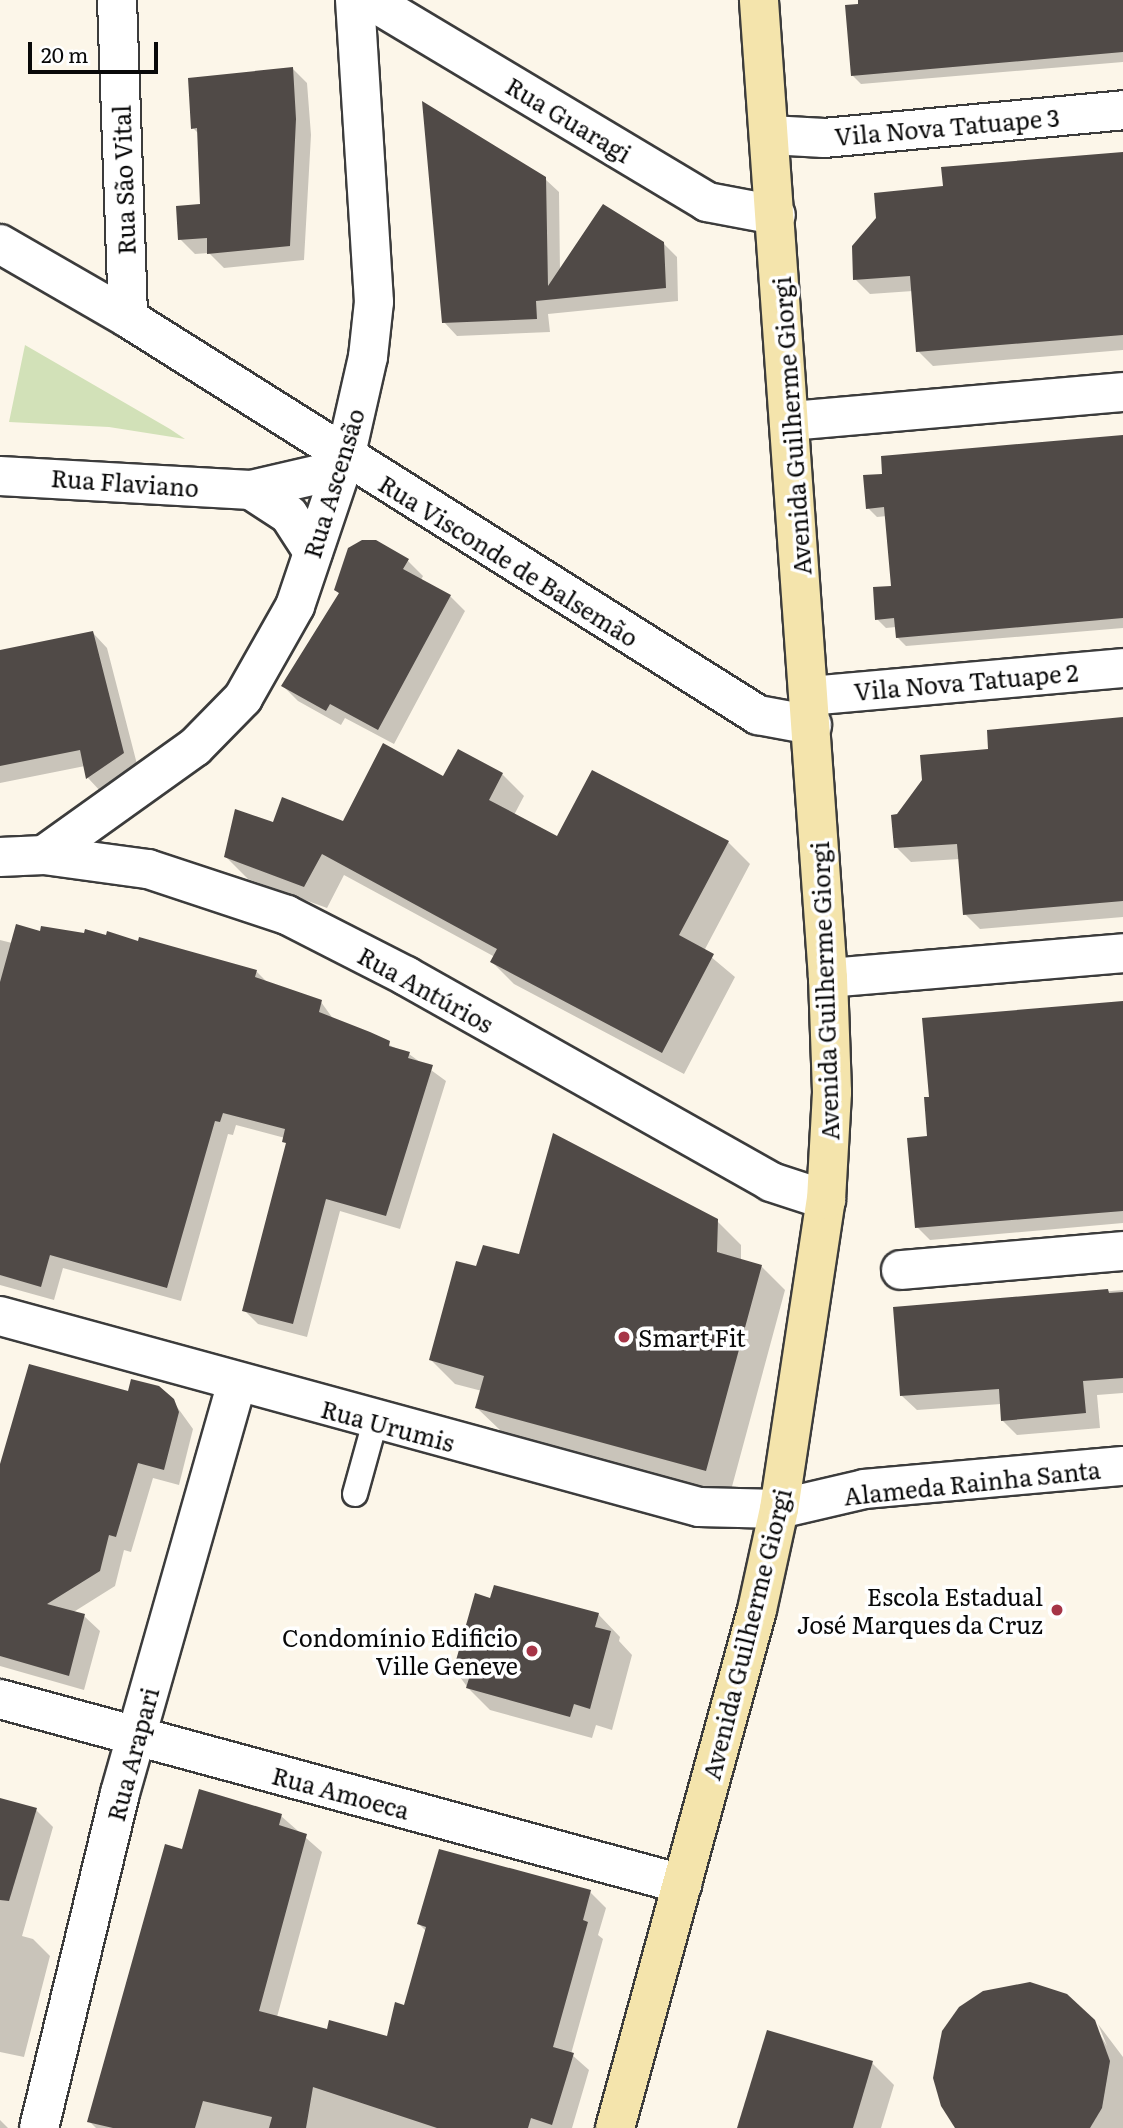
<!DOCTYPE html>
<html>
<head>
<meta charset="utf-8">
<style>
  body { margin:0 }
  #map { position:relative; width:1123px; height:2128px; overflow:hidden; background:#fcf6e9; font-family:Literata,serif }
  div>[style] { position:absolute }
  .green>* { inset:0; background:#d2e1b8 }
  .shadow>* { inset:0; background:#0003 }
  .building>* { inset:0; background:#504a47 }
  .roads { filter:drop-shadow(2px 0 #3c3c3c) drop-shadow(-2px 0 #3c3c3c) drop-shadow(0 2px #3c3c3c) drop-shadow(0 -2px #3c3c3c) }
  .lane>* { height:24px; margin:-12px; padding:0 12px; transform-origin:12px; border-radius:12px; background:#fff }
  .street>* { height:38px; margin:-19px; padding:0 19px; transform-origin:19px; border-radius:19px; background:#fff }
  .secondary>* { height:38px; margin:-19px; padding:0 19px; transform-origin:19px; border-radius:19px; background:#f4e4ac }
  .dots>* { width:19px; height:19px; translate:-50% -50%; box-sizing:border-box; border:4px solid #fff; border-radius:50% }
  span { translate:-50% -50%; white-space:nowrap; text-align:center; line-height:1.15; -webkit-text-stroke:7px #fff; paint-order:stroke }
  .street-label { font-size:24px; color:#090909 }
  .poi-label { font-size:24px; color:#090909 }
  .left { translate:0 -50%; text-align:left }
  .right { translate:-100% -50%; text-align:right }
  .scale { position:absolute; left:28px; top:42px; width:130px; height:32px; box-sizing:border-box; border:4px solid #090909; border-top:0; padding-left:9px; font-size:21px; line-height:24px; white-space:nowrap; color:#090909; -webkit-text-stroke:5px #fff; paint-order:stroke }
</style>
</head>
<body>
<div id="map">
  <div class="green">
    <i style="clip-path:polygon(25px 345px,170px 429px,185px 439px,109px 427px,9px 422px)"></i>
  </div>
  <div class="shadow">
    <i style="clip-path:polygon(860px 0,1123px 0,1123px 62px,861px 84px,853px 76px)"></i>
    <i style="clip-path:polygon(292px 68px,307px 83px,311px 135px,304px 260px,224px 268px,209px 253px,195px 254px,180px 239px,201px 206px,199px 134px,193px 128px)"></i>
    <i style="clip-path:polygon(1123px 153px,1123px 350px,933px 366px,918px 351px,913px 291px,870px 294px,855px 279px,945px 188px)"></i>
    <i style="clip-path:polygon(545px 179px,559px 192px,560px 271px,663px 243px,677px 257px,678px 301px,548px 314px,550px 332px,457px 336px,444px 322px)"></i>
    <i style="clip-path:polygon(1123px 437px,1123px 628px,906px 646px,897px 637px,896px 627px,886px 628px,877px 619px,893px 588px,887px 516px,877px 517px,868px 508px,884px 476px)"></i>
    <i style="clip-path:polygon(408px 561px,423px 576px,421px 580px,450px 596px,465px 611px,394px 744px,345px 718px,341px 725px,298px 701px,283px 686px,340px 594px,336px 590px)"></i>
    <i style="clip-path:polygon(93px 633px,107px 648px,138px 768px,102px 793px,88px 778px,85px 766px,0 783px,0 651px)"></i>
    <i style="clip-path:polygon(1123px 720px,1123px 917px,980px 929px,965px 914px,960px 859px,911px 862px,896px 847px,898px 816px,990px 751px)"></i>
    <i style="clip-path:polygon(592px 772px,728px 842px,750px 864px,704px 951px,735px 977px,684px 1074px,514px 984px,492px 962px,495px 957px,344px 875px,327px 908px,248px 879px,226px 857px,274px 824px,344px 823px,444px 778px,502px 774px,524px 796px,514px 815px,558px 838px)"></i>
    <i style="clip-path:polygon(41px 933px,256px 971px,269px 984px,321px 1002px,334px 1020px,409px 1054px,446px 1081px,400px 1229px,340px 1211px,307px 1337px,258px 1324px,244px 1310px,288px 1145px,285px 1138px,236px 1125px,233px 1135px,228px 1134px,181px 1301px,63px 1268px,54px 1300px,0 1285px,0 940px,12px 943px)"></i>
    <i style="clip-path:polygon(1123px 1003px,1123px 1223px,930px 1240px,917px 1227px)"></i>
    <i style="clip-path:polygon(717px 1221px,741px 1245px,741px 1260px,761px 1266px,785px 1290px,730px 1494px,501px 1431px,477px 1408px,482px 1391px,455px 1384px,431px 1360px,520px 1256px)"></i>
    <i style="clip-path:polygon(1123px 1290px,1123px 1393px,1097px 1395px,1100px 1428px,1017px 1435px,1002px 1420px,1001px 1404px,917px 1410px,902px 1396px,895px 1309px)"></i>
    <i style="clip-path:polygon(129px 1393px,172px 1400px,193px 1429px,179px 1485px,153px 1478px,131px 1552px,124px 1550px,115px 1586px,72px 1613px,84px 1616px,100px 1631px,84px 1690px,0 1666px,0 1471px)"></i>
    <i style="clip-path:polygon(492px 1600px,598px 1614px,620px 1637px,619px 1641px,632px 1655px,612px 1730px,596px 1725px,592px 1738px,490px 1710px,468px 1688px,455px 1670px)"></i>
    <i style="clip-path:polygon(0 1800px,36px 1810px,53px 1827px,22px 1936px,33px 1939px,50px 1956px,24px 2057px,0 2052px)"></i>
    <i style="clip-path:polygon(281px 1816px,322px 1852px,277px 2017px,329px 2031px,388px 2038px,406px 2007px,427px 1932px,419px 1924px,590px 1892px,606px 1908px,598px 1935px,603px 1939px,571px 2054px,589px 2070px,572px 2128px,96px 2128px,89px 2121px,183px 1851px)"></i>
    <i style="clip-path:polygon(954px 2016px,1092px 2021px,1107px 2046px,1098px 2024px,1123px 2057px,1123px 2128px,957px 2128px,935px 2078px,940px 2040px)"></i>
    <i style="clip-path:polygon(872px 2063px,894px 2085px,881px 2128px,739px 2128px)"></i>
    <i style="clip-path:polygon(0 2120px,8px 2128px,0 2128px)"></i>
  </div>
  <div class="building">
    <i style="clip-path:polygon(858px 0,1123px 0,1123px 52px,851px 76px,845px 5px,858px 4px)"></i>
    <i style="clip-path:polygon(293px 67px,296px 119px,290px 246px,207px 254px,207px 238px,178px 240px,176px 206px,200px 204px,197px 128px,191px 129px,188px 78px)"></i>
    <i style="clip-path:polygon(422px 101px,546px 177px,548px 286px,603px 204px,664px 242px,666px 288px,536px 301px,537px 319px,442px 323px)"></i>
    <i style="clip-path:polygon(1123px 152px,1123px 335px,916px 352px,910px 276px,853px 280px,852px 246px,876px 218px,874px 193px,943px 186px,941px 167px)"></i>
    <i style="clip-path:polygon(1123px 435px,1123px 618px,896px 638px,894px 618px,875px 620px,873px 587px,891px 586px,884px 507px,866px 509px,863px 475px,882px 474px,881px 456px)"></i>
    <i style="clip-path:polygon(362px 540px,376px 540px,409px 559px,403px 569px,451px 595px,378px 730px,330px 704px,326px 711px,281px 686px,339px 593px,334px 590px,348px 548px)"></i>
    <i style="clip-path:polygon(93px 631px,124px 753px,86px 779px,80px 750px,0 766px,0 650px)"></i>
    <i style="clip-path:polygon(1123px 717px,1123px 901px,963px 915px,957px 844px,894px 848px,891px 815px,897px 814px,922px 780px,920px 755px,988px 749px,987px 730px)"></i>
    <i style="clip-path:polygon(383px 743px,443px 776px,458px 749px,503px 773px,489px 800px,557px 836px,592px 770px,729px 841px,679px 935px,714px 954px,662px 1053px,490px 962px,497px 949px,322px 854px,304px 887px,224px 857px,235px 809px,273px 822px,282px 797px,343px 821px)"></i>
    <i style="clip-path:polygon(16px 924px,40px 931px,41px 926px,84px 933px,85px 929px,106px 935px,107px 931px,138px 941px,139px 937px,257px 970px,255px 977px,322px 1000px,319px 1012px,370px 1032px,390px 1041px,389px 1046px,410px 1052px,408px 1058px,433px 1065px,386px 1216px,326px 1199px,293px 1324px,242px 1311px,286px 1143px,282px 1142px,285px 1129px,223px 1113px,220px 1122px,215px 1121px,167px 1288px,50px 1255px,41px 1287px,0 1275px,0 982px)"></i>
    <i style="clip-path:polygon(1123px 1001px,1123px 1211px,915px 1228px,907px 1138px,927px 1136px,924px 1097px,929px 1097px,922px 1018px)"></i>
    <i style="clip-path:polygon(553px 1133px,718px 1219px,717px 1252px,762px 1265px,706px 1471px,475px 1408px,484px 1376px,429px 1360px,456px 1261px,476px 1266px,483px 1245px,519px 1254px)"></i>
    <i style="clip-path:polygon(1108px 1289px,1109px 1293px,1123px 1292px,1123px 1378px,1083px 1381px,1086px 1413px,1001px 1421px,999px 1389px,900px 1396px,893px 1307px)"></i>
    <i style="clip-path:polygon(29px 1364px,128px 1391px,131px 1379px,159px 1386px,174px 1399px,179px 1412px,164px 1470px,138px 1463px,116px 1537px,109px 1535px,100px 1571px,47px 1604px,85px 1614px,69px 1676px,0 1656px,0 1464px)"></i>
    <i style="clip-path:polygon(494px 1585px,599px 1613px,595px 1627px,611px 1631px,590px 1709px,574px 1704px,570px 1717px,466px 1688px,470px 1675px,453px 1671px,475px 1593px,490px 1598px)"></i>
    <i style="clip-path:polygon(199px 1789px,282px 1814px,279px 1825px,307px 1834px,259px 2011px,327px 2029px,329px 2020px,387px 2036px,395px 2002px,404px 2005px,426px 1927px,417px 1924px,439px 1849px,591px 1890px,583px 1920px,588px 1922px,553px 2047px,574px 2053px,552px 2125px,531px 2118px,528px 2128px,437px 2128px,313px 2087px,306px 2128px,269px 2128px,272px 2117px,203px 2101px,195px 2128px,113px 2128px,87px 2122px,165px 1844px,182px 1849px)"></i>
    <i style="clip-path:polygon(0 1798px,37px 1808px,9px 1901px,0 1900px)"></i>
    <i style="clip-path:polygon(1030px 1982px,1067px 1994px,1095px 2020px,1110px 2061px,1102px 2108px,1090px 2128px,955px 2128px,941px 2106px,933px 2078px,942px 2031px,959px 2007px,983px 1991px)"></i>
    <i style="clip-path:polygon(767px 2030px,873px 2061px,853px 2128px,737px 2128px)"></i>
  </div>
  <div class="roads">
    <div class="lane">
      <i style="left:355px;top:1494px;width:75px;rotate:-74.5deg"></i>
    </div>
    <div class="street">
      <i style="left:117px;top:0;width:318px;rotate:88deg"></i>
      <i style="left:370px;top:0;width:393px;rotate:30.9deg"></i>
      <i style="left:707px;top:202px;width:70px;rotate:10.7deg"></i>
      <i style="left:770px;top:135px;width:54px;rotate:3.2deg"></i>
      <i style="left:824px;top:138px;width:300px;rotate:-5.3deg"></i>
      <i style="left:0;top:244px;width:148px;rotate:30deg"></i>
      <i style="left:128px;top:318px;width:745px;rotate:32.22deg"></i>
      <i style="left:758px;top:715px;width:55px;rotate:10.5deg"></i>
      <i style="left:791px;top:421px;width:333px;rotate:-5deg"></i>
      <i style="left:0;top:476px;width:251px;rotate:3.2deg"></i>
      <i style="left:251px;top:490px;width:93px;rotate:-13deg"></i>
      <i style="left:251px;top:490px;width:45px;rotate:33.3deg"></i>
      <i style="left:289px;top:515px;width:44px;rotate:57deg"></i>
      <i style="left:810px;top:696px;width:314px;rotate:-5.1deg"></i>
      <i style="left:44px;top:855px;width:186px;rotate:-35.6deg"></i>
      <i style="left:195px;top:747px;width:69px;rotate:-45.6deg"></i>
      <i style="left:243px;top:698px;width:106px;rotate:-60.5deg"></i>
      <i style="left:295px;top:606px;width:156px;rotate:-71.3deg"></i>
      <i style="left:345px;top:458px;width:104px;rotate:-77.2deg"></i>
      <i style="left:368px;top:357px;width:55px;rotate:-83.8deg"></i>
      <i style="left:374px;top:302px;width:303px;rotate:-93.6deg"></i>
      <i style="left:0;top:857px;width:44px;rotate:-2.6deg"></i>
      <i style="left:44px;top:855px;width:105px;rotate:7.7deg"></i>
      <i style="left:148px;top:869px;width:146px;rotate:18.3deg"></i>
      <i style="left:287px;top:915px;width:134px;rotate:27.1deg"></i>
      <i style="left:406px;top:976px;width:419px;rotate:29.4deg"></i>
      <i style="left:771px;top:1182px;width:58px;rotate:18.1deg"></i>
      <i style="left:828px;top:978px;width:296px;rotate:-4.8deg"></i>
      <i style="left:901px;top:1270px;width:223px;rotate:-4.9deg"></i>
      <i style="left:0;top:1316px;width:725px;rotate:15.28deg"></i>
      <i style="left:699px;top:1507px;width:80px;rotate:1.4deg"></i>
      <i style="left:779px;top:1509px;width:87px;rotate:-13.2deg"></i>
      <i style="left:864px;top:1489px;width:260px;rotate:-5.1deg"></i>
      <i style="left:0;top:1699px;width:707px;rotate:15.18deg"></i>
      <i style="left:39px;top:2128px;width:345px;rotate:-76.4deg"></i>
      <i style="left:120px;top:1793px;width:426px;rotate:-74.1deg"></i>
    </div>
    <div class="secondary">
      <i style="left:615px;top:2128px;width:537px;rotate:-74.67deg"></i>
      <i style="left:757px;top:1610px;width:103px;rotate:-77.7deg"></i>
      <i style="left:779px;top:1509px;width:313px;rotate:-81.4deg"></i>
      <i style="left:826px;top:1200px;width:108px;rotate:-86.8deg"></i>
      <i style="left:832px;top:1092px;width:114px;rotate:-92deg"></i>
      <i style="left:828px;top:978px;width:980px;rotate:-94.04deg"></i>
    </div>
  </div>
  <div class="dots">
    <i style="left:624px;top:1337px;background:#a63547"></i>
    <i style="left:1057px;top:1610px;background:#a63547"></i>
    <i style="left:532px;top:1651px;background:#a63547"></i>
  </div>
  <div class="street-label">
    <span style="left:569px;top:119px;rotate:31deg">Rua Guaragi</span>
    <span style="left:947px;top:126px;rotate:-5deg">Vila Nova Tatuape 3</span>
    <span style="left:123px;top:180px;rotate:-92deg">Rua São Vital</span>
    <span style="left:791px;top:426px;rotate:-94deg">Avenida Guilherme Giorgi</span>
    <span style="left:125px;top:482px;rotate:4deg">Rua Flaviano</span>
    <span style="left:333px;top:483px;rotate:-73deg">Rua Ascensão</span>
    <span style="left:509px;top:560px;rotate:32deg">Rua Visconde de Balsemão</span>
    <span style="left:966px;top:681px;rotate:-5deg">Vila Nova Tatuape 2</span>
    <span style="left:426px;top:989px;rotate:29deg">Rua Antúrios</span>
    <span style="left:824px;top:991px;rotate:-92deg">Avenida Guilherme Giorgi</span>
    <span style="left:388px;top:1425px;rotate:15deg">Rua Urumis</span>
    <span style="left:972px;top:1482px;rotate:-6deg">Alameda Rainha Santa</span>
    <span style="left:746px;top:1634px;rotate:-76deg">Avenida Guilherme Giorgi</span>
    <span style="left:132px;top:1754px;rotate:-75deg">Rua Arapari</span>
    <span style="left:341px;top:1792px;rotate:15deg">Rua Amoeca</span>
  </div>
  <div class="poi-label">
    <span class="left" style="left:638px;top:1337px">Smart Fit</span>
    <span class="right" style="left:1043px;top:1610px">Escola Estadual<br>José Marques da Cruz</span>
    <span class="right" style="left:518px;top:1651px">Condomínio Edificio<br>Ville Geneve</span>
  </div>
  <div class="scale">20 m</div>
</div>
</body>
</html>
